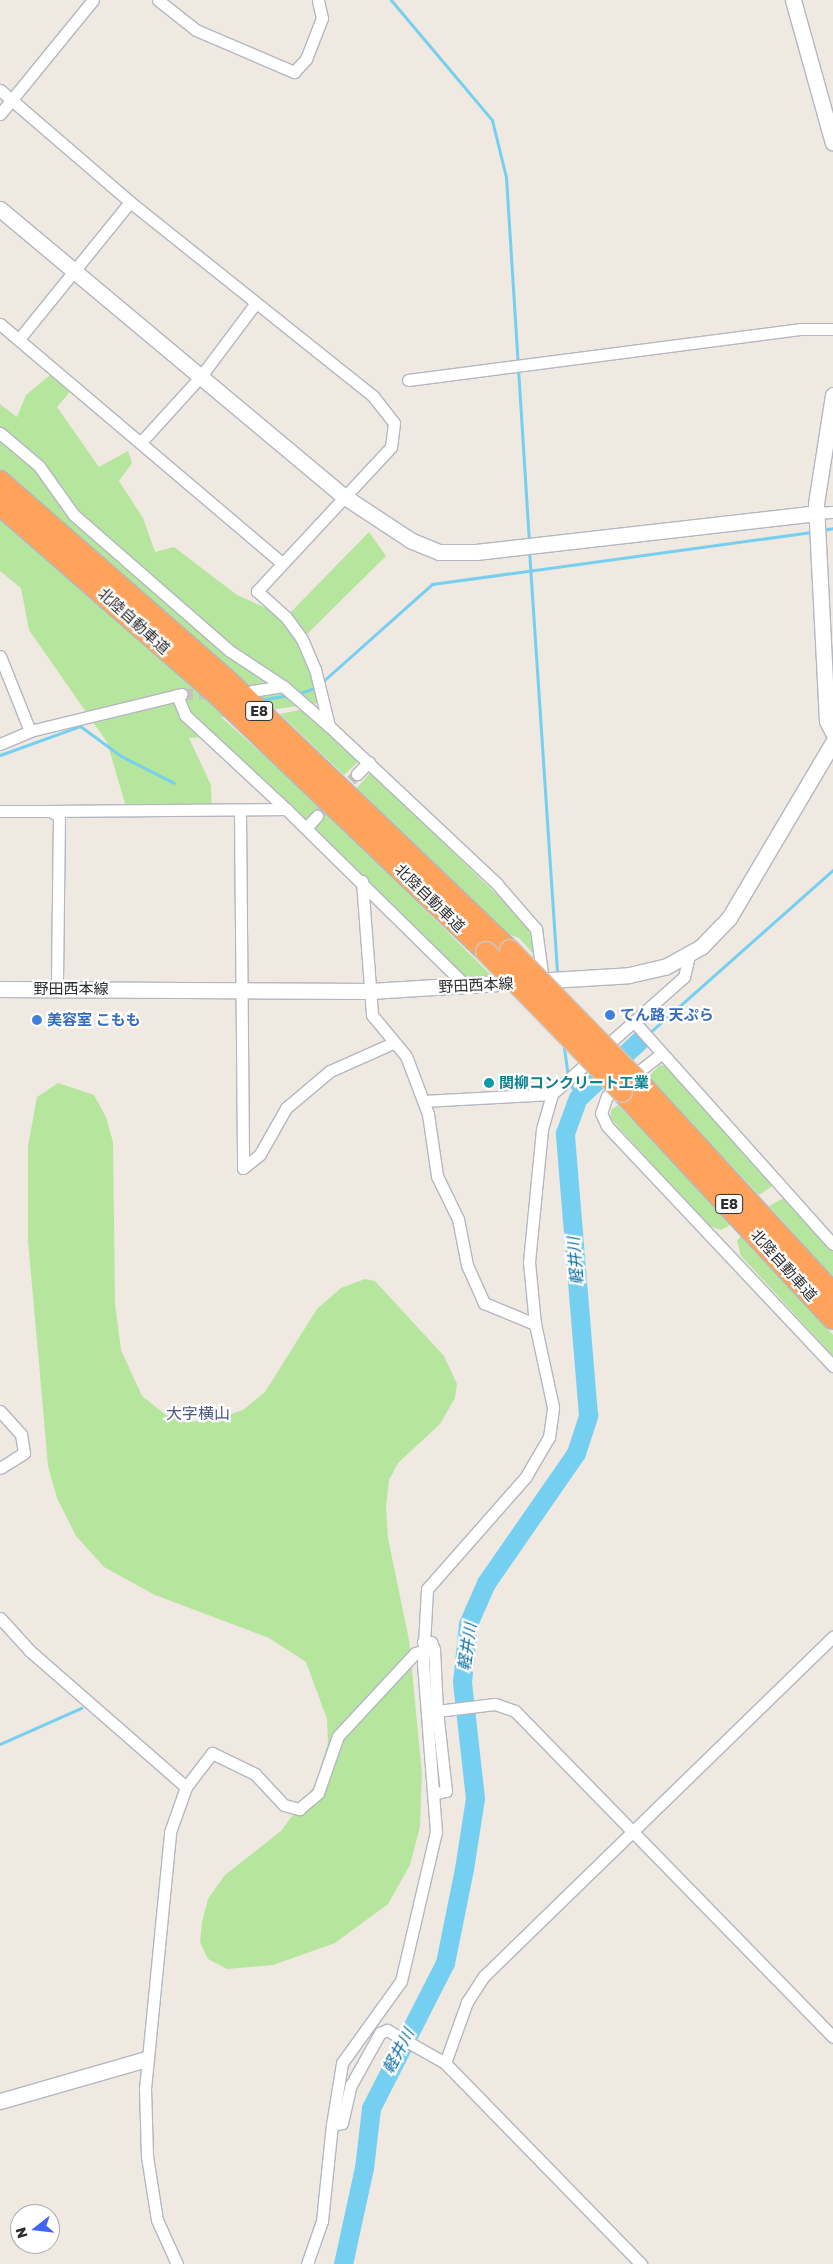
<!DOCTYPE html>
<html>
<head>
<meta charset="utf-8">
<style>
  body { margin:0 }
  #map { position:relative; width:833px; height:2264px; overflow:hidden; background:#efe9e1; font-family:"Golos Text","Noto Sans JP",sans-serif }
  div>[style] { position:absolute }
  .green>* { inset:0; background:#b6e59e }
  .stream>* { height:3px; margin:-1.5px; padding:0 1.5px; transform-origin:1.5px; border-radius:1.5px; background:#75cff0 }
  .river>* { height:19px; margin:-9.5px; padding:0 9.5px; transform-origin:9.5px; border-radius:9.5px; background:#75cff0 }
  .street-tunnel>* { height:11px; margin-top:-5.5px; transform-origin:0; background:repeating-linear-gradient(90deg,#c8c4bd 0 11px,transparent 0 16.5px) }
  .roads { filter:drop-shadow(1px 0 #b4b7c1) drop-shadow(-1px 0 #b4b7c1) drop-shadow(0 1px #b4b7c1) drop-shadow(0 -1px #b4b7c1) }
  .street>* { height:11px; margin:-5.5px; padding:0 5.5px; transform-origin:5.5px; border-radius:5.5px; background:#fff }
  .secondary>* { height:15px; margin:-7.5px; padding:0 7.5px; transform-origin:7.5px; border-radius:7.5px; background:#fff }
  .highway>* { height:20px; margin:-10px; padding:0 10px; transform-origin:10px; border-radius:10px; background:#ffa35c }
  .bridges { filter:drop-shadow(1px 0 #c9c9c9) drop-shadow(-1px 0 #c9c9c9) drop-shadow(0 1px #c9c9c9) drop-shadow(0 -1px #c9c9c9) }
  .highway-bridge>* { height:20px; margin:-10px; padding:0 10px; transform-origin:10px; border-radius:10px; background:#ffa35c }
  .dots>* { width:14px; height:14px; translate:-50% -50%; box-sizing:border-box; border:2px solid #fff; border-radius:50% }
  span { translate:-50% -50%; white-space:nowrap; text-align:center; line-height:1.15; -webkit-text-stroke:4.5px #fff; paint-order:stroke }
  .shield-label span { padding:1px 4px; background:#fff; border:1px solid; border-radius:4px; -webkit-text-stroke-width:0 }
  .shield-label { font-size:14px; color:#2e2e2e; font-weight:700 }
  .street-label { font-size:15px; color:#2e2e2e }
  .shop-label { font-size:15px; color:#366cbe; font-weight:700 }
  .left { translate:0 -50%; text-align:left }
  .culture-label { font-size:15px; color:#0d838f; font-weight:700 }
  .water-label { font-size:16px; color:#0d6fa3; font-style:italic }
  .neighbourhood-label { font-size:16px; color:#4d5680 }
  .north { position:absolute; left:10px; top:2204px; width:50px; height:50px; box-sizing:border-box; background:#fff; border:1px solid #ababab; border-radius:50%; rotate:254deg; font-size:14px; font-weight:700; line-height:20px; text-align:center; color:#2e2e2e }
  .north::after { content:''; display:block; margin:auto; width:18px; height:22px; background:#4264fb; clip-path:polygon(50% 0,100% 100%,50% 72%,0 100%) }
</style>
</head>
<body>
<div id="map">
  <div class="green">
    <i style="clip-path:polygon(55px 371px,74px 387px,57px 407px,99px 467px,128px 451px,132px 463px,119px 481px,143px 518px,155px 552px,174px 547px,237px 595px,286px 617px,369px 532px,386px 556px,302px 639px,320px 703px,221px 717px,324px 809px,499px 983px,464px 984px,209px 737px,189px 738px,211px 785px,212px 811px,127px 810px,107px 742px,29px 630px,21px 588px,0 571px,0 404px,17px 417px,26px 395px)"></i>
    <i style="clip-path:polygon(304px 709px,360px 760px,344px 775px,280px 714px)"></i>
    <i style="clip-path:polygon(371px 772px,527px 924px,536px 957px,519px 938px,500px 931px,356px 789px)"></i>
    <i style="clip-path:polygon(660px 1065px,665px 1066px,775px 1184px,759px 1195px,648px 1077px)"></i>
    <i style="clip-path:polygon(58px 1083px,94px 1095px,106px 1117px,113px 1142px,115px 1303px,121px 1350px,142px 1396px,166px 1415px,183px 1422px,213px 1420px,243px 1410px,265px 1392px,317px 1309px,341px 1288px,365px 1279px,375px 1281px,444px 1356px,457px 1384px,455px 1398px,440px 1424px,398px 1463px,389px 1480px,386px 1507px,388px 1538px,409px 1640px,422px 1774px,420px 1827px,410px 1865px,388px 1904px,335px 1943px,273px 1965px,227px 1969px,208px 1959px,200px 1942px,202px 1922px,208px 1899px,225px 1875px,281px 1831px,315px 1785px,328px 1743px,327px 1719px,306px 1662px,269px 1638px,155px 1595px,104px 1567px,76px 1536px,57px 1498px,48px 1466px,39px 1363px,28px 1241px,28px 1146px,37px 1097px)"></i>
    <i style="clip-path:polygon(618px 1105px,732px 1224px,721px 1230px,707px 1225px,611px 1119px,611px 1110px)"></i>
    <i style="clip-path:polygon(786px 1197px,833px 1251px,833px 1278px,769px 1206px)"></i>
    <i style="clip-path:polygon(743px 1233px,833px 1335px,833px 1356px,741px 1256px,737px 1241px)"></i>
  </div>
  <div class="stream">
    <i style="left:391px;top:0;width:157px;rotate:49.9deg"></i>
    <i style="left:492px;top:120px;width:59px;rotate:76.2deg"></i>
    <i style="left:506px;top:177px;width:365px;rotate:86.4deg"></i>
    <i style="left:821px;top:530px;width:12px;rotate:-9deg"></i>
    <i style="left:529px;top:550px;width:426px;rotate:86.2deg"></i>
    <i style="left:321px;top:683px;width:149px;rotate:-41.7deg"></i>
    <i style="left:432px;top:584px;width:385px;rotate:-7.8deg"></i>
    <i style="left:297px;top:694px;width:21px;rotate:-19deg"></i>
    <i style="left:258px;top:700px;width:31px;rotate:-9deg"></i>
    <i style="left:0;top:755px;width:85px;rotate:-19.9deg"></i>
    <i style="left:80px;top:726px;width:51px;rotate:36.2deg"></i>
    <i style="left:121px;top:756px;width:59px;rotate:27deg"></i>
    <i style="left:648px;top:1034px;width:247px;rotate:-41.6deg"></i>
    <i style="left:563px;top:1041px;width:36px;rotate:82deg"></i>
    <i style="left:570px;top:1083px;width:17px;rotate:62deg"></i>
    <i style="left:0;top:1744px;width:89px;rotate:-24deg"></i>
  </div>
  <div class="river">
    <i style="left:343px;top:2264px;width:98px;rotate:-77.7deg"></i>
    <i style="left:364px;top:2168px;width:60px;rotate:-83.3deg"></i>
    <i style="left:371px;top:2108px;width:163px;rotate:-63deg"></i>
    <i style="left:445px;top:1963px;width:96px;rotate:-78.6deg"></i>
    <i style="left:464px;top:1869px;width:72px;rotate:-81.2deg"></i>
    <i style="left:475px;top:1798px;width:117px;rotate:-96.4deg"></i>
    <i style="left:462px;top:1682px;width:58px;rotate:-84.1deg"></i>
    <i style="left:468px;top:1624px;width:45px;rotate:-66.3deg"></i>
    <i style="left:486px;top:1583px;width:158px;rotate:-55.3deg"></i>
    <i style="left:576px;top:1453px;width:40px;rotate:-72deg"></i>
    <i style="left:588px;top:1415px;width:283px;rotate:-94.7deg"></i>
    <i style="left:565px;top:1133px;width:37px;rotate:-70deg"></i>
    <i style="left:578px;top:1098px;width:86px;rotate:-43.1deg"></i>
  </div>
  <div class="street-tunnel">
    <i style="left:182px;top:694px;width:34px;rotate:-2deg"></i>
    <i style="left:317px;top:816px;width:58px;rotate:-46.4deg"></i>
  </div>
  <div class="roads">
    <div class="street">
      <i style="left:158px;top:0;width:48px;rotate:38.3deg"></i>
      <i style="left:196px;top:30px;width:107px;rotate:23.2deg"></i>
      <i style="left:294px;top:72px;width:18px;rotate:-47deg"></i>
      <i style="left:306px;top:59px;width:44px;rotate:-68.7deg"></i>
      <i style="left:322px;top:18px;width:18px;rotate:-103deg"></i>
      <i style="left:0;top:90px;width:172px;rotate:40.7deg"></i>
      <i style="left:130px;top:202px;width:311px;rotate:38.6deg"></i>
      <i style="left:373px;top:396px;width:34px;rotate:52deg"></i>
      <i style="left:394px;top:423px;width:24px;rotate:97deg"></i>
      <i style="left:391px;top:447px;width:197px;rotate:132.9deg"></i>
      <i style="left:257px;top:591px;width:39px;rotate:42deg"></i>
      <i style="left:286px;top:617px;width:27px;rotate:54deg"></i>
      <i style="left:302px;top:639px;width:33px;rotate:67deg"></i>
      <i style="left:315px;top:669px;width:59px;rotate:76.2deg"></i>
      <i style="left:0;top:114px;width:147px;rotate:-50.8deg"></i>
      <i style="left:0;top:324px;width:370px;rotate:40.3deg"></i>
      <i style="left:19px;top:339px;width:176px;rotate:-51deg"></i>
      <i style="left:408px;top:380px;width:395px;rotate:-7.4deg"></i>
      <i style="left:800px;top:329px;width:33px"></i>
      <i style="left:0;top:433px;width:51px;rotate:40.2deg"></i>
      <i style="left:39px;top:466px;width:60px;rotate:54.5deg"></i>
      <i style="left:74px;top:515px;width:207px;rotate:41.1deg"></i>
      <i style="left:230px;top:651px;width:64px;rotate:33.4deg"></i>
      <i style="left:283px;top:686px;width:61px;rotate:41deg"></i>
      <i style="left:329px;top:726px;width:231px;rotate:43.2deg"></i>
      <i style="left:497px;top:884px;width:60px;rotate:49.1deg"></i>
      <i style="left:536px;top:929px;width:52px;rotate:82.3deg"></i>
      <i style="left:141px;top:442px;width:89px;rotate:-47.7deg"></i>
      <i style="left:201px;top:376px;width:90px;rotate:-53.1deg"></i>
      <i style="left:817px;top:513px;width:16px;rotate:-4deg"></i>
      <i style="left:0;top:656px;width:81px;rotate:68.2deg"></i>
      <i style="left:252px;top:691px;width:31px;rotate:-9deg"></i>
      <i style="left:177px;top:695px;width:22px;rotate:68deg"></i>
      <i style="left:185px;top:715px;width:138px;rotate:42.9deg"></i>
      <i style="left:0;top:744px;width:33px;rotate:-23deg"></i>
      <i style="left:30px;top:731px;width:156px;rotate:-13.7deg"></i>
      <i style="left:357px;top:774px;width:17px;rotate:-45deg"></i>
      <i style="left:0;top:811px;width:50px"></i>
      <i style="left:50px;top:811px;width:10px;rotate:29deg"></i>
      <i style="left:59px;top:816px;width:173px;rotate:90.7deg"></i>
      <i style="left:50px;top:811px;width:236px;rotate:-0.5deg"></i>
      <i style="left:286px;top:809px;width:250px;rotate:44.5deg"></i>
      <i style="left:240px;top:812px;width:356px;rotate:89.5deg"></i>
      <i style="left:307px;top:827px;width:15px;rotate:-48deg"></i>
      <i style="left:362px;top:881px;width:134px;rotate:85.7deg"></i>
      <i style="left:372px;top:1015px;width:53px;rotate:50.3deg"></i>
      <i style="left:406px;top:1056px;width:62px;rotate:69.2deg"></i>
      <i style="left:428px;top:1114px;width:63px;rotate:81.7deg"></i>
      <i style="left:437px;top:1176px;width:48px;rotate:64deg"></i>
      <i style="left:458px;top:1219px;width:47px;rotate:78.9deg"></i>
      <i style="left:467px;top:1265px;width:42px;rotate:65.9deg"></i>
      <i style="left:484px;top:1303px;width:55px;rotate:22.4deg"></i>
      <i style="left:636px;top:1024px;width:295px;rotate:48.2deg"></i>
      <i style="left:661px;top:1054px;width:68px;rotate:142.1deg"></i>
      <i style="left:607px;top:1096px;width:18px;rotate:109deg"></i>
      <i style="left:601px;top:1113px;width:14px;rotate:65deg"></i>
      <i style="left:607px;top:1126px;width:330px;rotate:46.7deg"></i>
      <i style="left:423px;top:1101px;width:129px;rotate:-3.1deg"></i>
      <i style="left:243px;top:1168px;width:22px;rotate:-39deg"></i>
      <i style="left:260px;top:1154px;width:53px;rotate:-60.5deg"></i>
      <i style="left:286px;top:1108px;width:57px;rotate:-40.1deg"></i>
      <i style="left:330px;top:1071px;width:69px;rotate:-24deg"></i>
      <i style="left:0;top:1411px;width:31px;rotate:48deg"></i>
      <i style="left:21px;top:1434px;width:19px;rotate:81deg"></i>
      <i style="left:24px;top:1453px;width:28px;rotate:148deg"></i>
      <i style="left:0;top:1618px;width:45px;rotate:47.7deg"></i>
      <i style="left:30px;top:1651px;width:207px;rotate:41.1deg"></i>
      <i style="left:423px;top:1642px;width:8px"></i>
      <i style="left:431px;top:1642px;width:8px;rotate:67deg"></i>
      <i style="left:434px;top:1649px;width:62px;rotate:87.2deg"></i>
      <i style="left:437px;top:1711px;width:58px;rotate:-6.9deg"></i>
      <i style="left:495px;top:1704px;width:21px;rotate:19deg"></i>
      <i style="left:515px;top:1711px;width:455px;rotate:45.7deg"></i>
      <i style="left:437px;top:1793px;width:9px;rotate:-13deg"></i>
      <i style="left:446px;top:1791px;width:81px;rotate:-96.4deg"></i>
      <i style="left:445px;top:2063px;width:65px;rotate:-70.2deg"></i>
      <i style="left:467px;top:2002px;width:31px;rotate:-57deg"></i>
      <i style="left:484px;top:1976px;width:487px;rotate:-44.2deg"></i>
      <i style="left:332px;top:2125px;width:63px;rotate:-80.8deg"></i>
      <i style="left:342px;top:2063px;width:101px;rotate:-54.3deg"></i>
      <i style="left:401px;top:1981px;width:153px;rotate:-76.8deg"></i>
      <i style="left:436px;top:1832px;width:169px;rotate:-94.4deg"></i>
      <i style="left:423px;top:1663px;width:74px;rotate:-86.9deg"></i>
      <i style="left:427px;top:1589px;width:148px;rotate:-48.6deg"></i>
      <i style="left:525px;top:1478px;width:48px;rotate:-59.7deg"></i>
      <i style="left:549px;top:1437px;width:30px;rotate:-82deg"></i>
      <i style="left:553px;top:1407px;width:85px;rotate:-102.2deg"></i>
      <i style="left:535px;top:1324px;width:62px;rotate:-95.5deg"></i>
      <i style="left:529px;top:1262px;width:134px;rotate:-84.4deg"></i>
      <i style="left:542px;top:1129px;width:36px;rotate:-74deg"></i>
      <i style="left:552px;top:1094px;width:176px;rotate:-41.6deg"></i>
      <i style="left:684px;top:977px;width:22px;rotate:-77deg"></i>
      <i style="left:177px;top:2264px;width:48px;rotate:-114.4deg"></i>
      <i style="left:157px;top:2220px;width:65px;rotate:-98.9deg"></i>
      <i style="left:147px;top:2156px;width:67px;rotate:-91.7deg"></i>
      <i style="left:145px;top:2089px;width:258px;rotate:-84.4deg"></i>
      <i style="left:170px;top:1832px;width:48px;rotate:-70.4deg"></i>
      <i style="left:186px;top:1787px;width:43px;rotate:-52.6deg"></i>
      <i style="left:212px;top:1753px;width:48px;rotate:26deg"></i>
      <i style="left:255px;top:1774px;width:42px;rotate:46.9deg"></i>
      <i style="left:284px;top:1805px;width:16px;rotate:15deg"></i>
      <i style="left:299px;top:1809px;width:25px;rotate:-40deg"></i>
      <i style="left:318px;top:1793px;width:60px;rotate:-70.7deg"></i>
      <i style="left:338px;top:1736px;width:113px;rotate:-47.1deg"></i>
      <i style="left:415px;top:1653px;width:8px;rotate:-14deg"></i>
      <i style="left:307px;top:2264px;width:46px;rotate:-70.8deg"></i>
      <i style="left:322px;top:2221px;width:97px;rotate:-84.1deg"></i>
      <i style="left:332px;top:2125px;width:10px;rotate:-11deg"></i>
      <i style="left:342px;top:2123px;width:39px;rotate:-77deg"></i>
      <i style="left:351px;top:2085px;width:60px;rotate:-60.9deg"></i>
      <i style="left:380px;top:2033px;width:8px;rotate:-23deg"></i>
      <i style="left:387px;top:2030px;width:67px;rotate:29.6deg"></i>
      <i style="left:445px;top:2063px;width:281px;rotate:45.7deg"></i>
    </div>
    <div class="secondary">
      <i style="left:793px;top:0;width:148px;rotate:74.4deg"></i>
      <i style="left:0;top:209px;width:449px;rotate:39.9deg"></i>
      <i style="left:345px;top:497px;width:80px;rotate:33.3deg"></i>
      <i style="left:412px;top:541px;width:29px;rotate:22deg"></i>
      <i style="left:439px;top:552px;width:37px"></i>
      <i style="left:476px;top:552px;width:343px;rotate:-6.5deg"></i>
      <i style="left:833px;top:395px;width:110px;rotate:98.9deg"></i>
      <i style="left:816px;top:504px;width:217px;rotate:87.1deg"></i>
      <i style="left:827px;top:721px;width:13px;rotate:63deg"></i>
      <i style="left:0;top:989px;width:370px;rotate:0.3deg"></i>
      <i style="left:370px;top:991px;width:259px;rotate:-3.5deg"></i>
      <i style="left:629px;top:975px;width:37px;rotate:-13deg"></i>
      <i style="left:665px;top:967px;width:41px;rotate:-29.1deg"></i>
      <i style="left:701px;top:947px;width:40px;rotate:-46deg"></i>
      <i style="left:729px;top:918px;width:204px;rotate:-59.4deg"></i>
      <i style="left:0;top:2101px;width:152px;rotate:-16deg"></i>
    </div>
    <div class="highway">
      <i style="left:0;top:481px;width:299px;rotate:41.2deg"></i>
      <i style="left:225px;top:678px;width:394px;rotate:43.7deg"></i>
      <i style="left:0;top:505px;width:279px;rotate:41.1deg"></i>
      <i style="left:210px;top:688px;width:382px;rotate:43.7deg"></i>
      <i style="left:636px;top:1079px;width:291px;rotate:47.4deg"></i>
      <i style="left:622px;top:1092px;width:310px;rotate:47.1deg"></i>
    </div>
  </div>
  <div class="bridges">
    <div class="highway-bridge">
      <i style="left:510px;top:950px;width:180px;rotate:45.7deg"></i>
      <i style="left:486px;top:952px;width:195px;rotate:45.8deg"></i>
    </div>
  </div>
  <div class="dots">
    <i style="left:610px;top:1015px;background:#3f7fe0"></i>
    <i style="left:37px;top:1020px;background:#3f7fe0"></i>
    <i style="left:489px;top:1083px;background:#0f9aa8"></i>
  </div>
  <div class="shield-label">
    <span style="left:259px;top:711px">E8</span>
    <span style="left:729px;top:1204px">E8</span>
  </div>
  <div class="street-label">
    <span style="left:134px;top:621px;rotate:42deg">北陸自動車道</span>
    <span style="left:430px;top:898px;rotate:44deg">北陸自動車道</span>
    <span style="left:476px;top:985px;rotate:-3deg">野田西本線</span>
    <span style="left:71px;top:989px">野田西本線</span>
    <span style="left:784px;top:1265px;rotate:48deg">北陸自動車道</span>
  </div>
  <div class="shop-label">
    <span class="left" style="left:620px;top:1015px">てん路 天ぷら</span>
    <span class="left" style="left:47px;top:1020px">美容室 こもも</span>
  </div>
  <div class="culture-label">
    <span class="left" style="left:499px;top:1083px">関柳コンクリート工業</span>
  </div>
  <div class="water-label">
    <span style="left:575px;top:1261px;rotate:-95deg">軽井川</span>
    <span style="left:467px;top:1647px;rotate:-82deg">軽井川</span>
    <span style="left:398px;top:2051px;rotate:-62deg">軽井川</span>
  </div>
  <div class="neighbourhood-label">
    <span style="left:198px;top:1413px">大字横山</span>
  </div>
  <div class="north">N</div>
</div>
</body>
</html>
